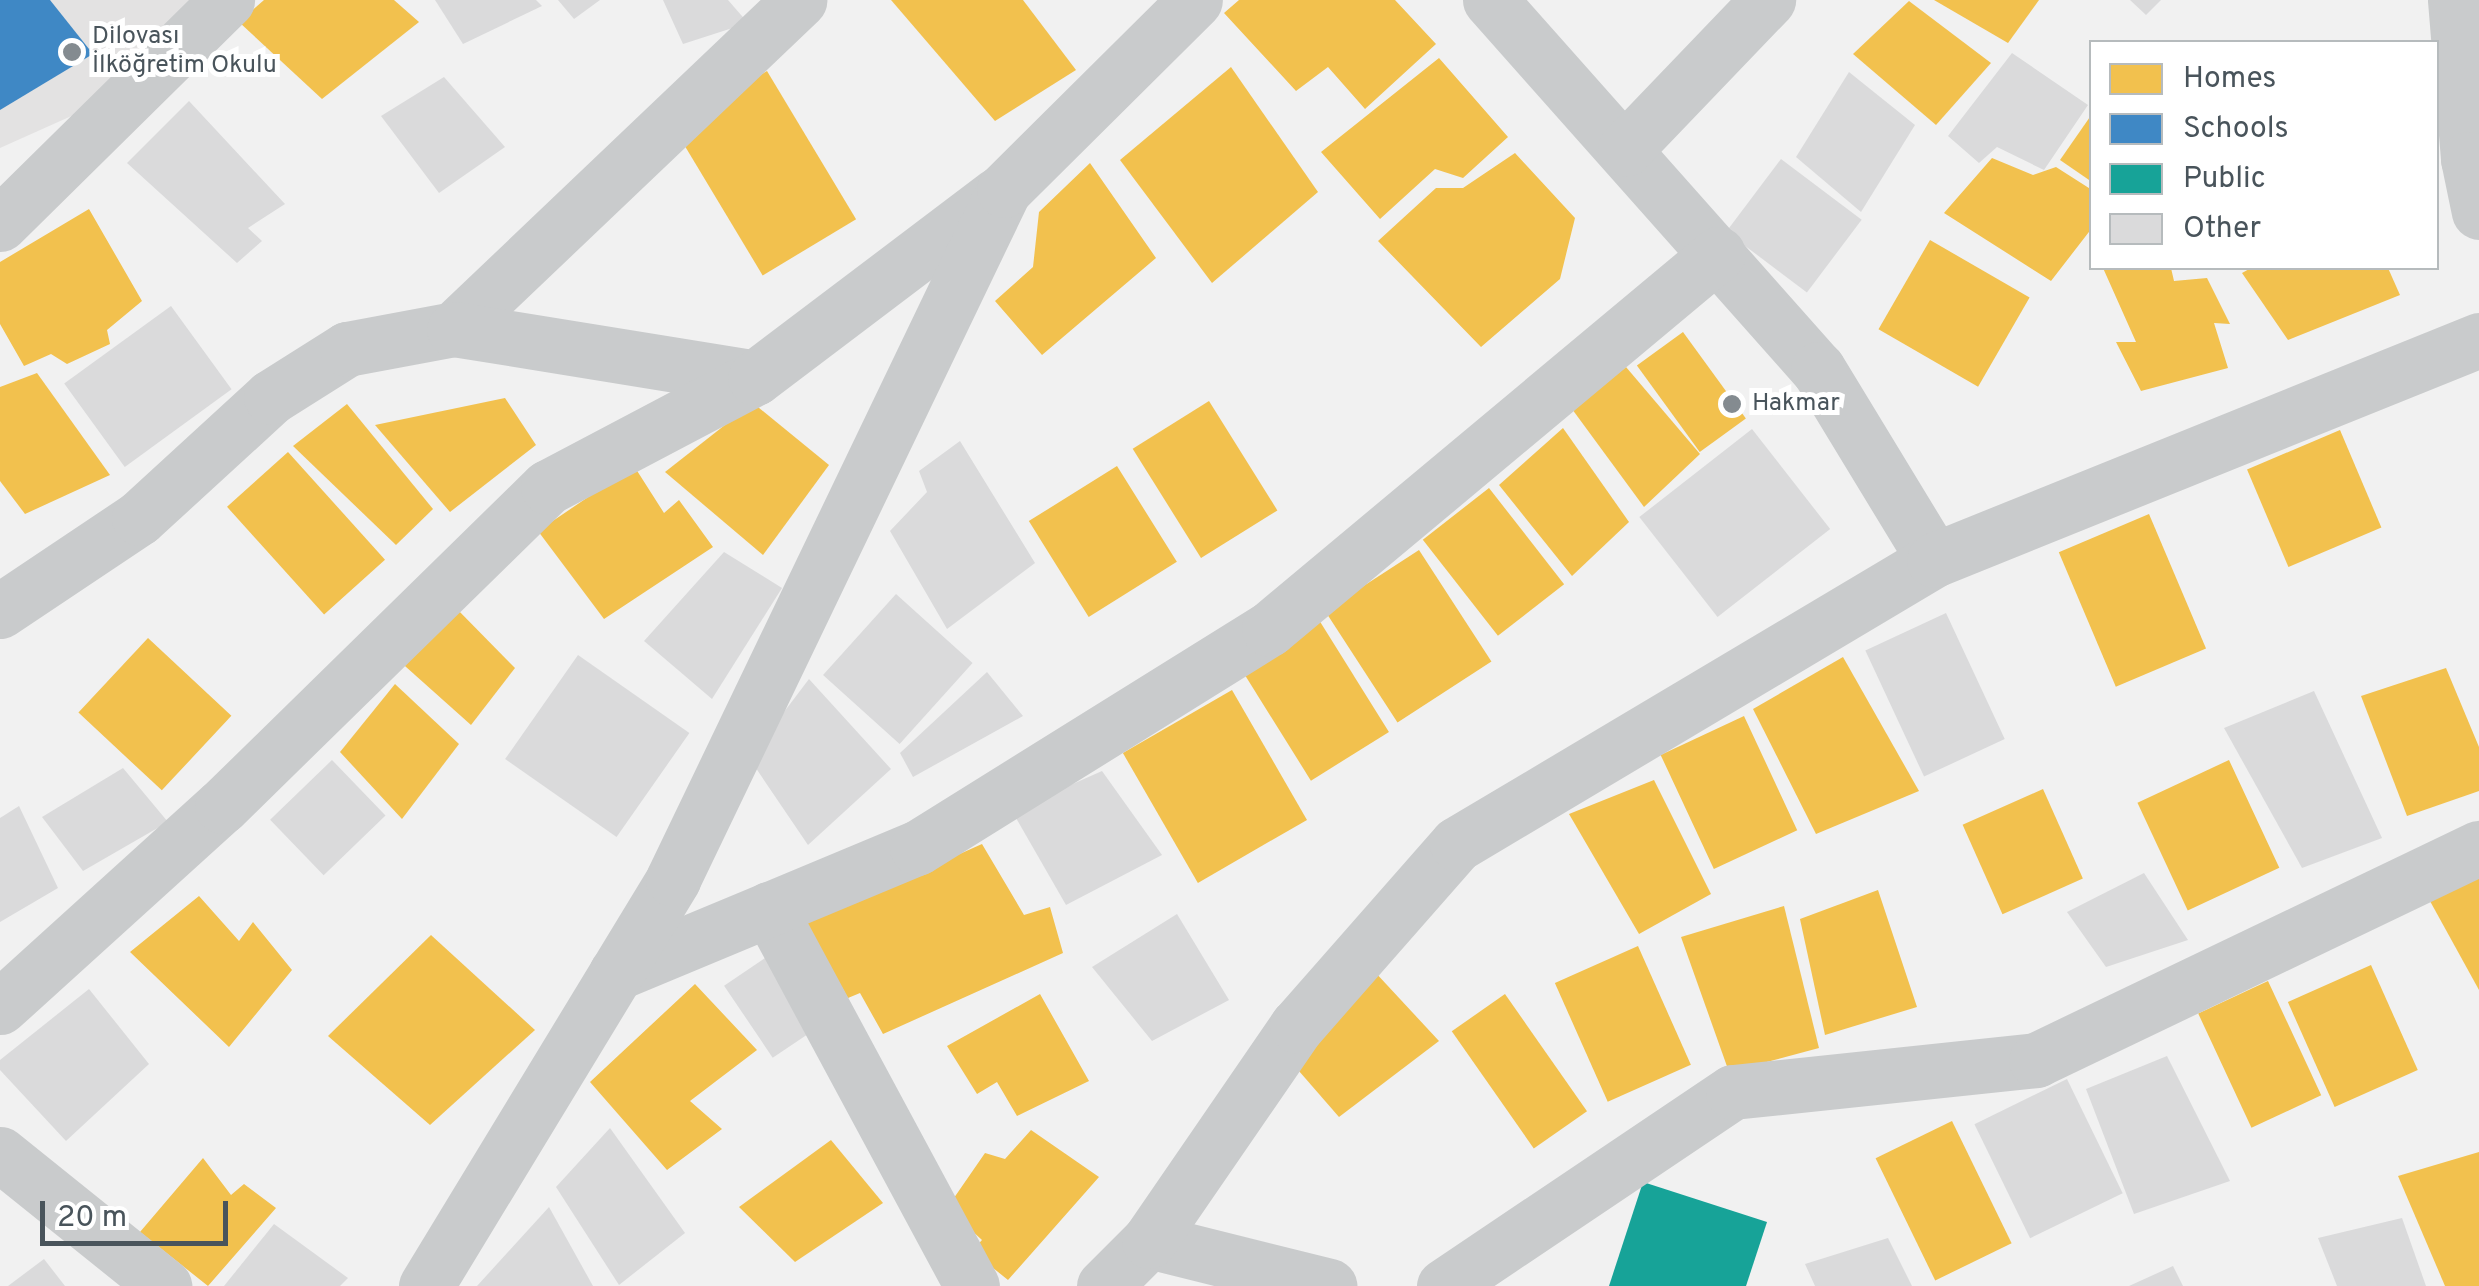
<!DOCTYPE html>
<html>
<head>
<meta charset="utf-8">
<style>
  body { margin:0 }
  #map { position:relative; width:2479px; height:1286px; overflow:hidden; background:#f1f1f1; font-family:Overpass,sans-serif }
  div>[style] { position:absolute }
  .education>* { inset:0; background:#e3e2e2 }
  .homes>* { inset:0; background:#f2c14e; transform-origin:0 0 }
  .schools>* { inset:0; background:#3f88c5 }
  .public>* { inset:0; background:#17a398 }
  .building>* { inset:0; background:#dadadb; transform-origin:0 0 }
  .minor>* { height:55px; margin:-27.5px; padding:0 27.5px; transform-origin:27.5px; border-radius:27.5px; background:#c9cbcc }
  .dots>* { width:28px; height:28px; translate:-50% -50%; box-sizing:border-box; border:5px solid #fff; border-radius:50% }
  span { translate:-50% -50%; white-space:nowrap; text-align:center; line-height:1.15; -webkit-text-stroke:10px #fff; paint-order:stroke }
  .poi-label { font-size:25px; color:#49545b }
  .left { translate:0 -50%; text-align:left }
  .legend { position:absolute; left:2089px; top:40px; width:350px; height:230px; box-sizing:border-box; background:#fff; border:2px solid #b6bbbd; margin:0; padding:12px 18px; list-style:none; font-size:30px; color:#49545b }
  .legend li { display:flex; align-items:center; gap:20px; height:50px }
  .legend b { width:50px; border:2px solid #b6bbbd }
  .scale { position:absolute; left:40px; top:1201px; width:188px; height:45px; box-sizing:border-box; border:5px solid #49545b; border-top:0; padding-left:12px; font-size:30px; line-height:35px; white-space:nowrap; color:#49545b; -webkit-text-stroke:8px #fff; paint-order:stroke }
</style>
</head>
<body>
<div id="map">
  <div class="education">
    <i style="clip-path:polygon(0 0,192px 0,96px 105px,0 148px)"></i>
  </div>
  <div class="homes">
    <i style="clip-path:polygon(264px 0,394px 0,419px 22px,322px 99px,239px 22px)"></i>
    <i style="clip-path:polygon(891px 0,1023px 0,1076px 70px,995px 121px)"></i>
    <i style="clip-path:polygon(1239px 0,1395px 0,1436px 44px,1365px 109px,1328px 67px,1296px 91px,1224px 13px)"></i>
    <i style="clip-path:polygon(1934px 0,2039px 0,2008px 43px)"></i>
    <i style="clip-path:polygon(1909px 1px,1991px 63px,1936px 125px,1853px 54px)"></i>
    <i style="clip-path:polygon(1439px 58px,1508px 137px,1463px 178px,1435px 169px,1380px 219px,1321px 152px)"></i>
    <i style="clip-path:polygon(1231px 67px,1318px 192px,1212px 283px,1120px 160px)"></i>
    <i style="left:767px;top:71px;width:173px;height:109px;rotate:59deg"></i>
    <i style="clip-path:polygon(2092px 114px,2092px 182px,2060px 160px)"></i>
    <i style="clip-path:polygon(1515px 153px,1575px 218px,1560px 279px,1481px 347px,1378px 241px,1436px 188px,1463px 188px)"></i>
    <i style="clip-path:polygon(1992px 158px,2033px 175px,2056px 167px,2092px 190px,2092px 228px,2051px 281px,1944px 213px)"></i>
    <i style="clip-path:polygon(1090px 163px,1156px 258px,1042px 355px,995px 301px,1033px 267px,1039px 212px)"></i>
    <i style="clip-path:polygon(89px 209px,142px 301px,107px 330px,110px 344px,67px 364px,51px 354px,24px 366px,0 324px,0 262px)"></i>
    <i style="left:1930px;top:240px;width:115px;height:103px;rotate:30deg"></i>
    <i style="clip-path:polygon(2103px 268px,2171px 268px,2174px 281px,2207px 278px,2230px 324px,2214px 323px,2228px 368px,2141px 391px,2116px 342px,2136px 342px)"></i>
    <i style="clip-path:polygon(2251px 268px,2388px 268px,2400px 295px,2288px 340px,2242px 273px)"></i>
    <i style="left:1683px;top:332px;width:107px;height:57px;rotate:54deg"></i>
    <i style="clip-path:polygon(1626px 367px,1700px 454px,1644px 507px,1572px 409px)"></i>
    <i style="clip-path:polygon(37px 373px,110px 475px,25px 514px,0 481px,0 387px)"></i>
    <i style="clip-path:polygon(505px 398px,536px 445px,450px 512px,375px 425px)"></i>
    <i style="left:1209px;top:401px;width:129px;height:90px;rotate:58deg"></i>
    <i style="clip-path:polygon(753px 403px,829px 465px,763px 555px,665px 472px)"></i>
    <i style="clip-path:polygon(347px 404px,433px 509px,396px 545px,293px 446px)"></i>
    <i style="clip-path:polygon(1563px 428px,1629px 522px,1572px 576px,1499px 485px)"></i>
    <i style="left:2340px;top:430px;width:106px;height:101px;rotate:67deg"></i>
    <i style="left:288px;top:452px;width:145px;height:82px;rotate:48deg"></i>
    <i style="clip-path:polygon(634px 466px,664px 513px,679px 500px,713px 547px,604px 619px,538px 531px)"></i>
    <i style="left:1117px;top:466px;width:113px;height:104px;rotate:58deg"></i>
    <i style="left:1489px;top:488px;width:122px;height:84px;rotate:52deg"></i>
    <i style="left:2149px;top:514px;width:146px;height:98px;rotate:67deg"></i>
    <i style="left:1419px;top:550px;width:133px;height:112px;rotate:57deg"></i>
    <i style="clip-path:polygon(454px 606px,515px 668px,471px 725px,396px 658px)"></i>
    <i style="left:1319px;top:620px;width:132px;height:92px;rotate:58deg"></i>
    <i style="left:148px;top:638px;width:114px;height:102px;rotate:43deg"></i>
    <i style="clip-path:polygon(1843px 657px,1919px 791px,1816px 834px,1753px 709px)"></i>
    <i style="clip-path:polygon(2446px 668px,2479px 747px,2479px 791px,2407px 816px,2361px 696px)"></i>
    <i style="clip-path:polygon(395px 684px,459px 744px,402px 819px,340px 752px)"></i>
    <i style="left:1232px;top:690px;width:150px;height:126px;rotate:60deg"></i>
    <i style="left:1744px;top:716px;width:126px;height:92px;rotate:65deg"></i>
    <i style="left:2229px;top:760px;width:119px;height:101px;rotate:65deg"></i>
    <i style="clip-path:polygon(1654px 780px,1711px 894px,1639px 934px,1569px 814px)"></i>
    <i style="left:2043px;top:789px;width:98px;height:88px;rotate:66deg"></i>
    <i style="clip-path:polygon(982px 844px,1024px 915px,1050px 907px,1063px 953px,883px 1034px,860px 993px,848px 998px,805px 923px)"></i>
    <i style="clip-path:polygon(2479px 869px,2479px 990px,2425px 892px)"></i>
    <i style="clip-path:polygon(1878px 890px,1917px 1007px,1825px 1035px,1800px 919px)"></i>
    <i style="clip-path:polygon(199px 896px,239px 941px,253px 922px,292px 970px,229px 1047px,130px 952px)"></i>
    <i style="clip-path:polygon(1784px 906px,1819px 1048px,1729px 1072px,1681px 937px)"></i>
    <i style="clip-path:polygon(431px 935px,535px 1030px,430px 1125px,328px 1036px)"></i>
    <i style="left:1638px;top:946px;width:130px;height:91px;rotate:66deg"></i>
    <i style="left:2371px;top:965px;width:115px;height:91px;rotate:66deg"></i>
    <i style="clip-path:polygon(1374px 971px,1439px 1041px,1339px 1117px,1292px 1063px)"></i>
    <i style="left:2268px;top:981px;width:126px;height:77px;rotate:65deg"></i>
    <i style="clip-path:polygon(695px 984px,757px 1050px,690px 1101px,722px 1129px,667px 1170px,590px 1082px)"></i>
    <i style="clip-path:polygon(1040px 994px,1089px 1081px,1017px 1116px,997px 1082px,977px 1094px,947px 1046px)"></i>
    <i style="left:1505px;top:994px;width:143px;height:65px;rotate:55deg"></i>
    <i style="left:1952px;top:1121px;width:136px;height:85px;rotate:64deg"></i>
    <i style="clip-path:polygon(1031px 1130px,1099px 1177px,1008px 1280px,972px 1251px,982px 1240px,947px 1208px,985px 1153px,1005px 1159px)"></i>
    <i style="clip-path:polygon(831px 1140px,883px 1203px,795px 1262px,739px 1207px)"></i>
    <i style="clip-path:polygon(2479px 1152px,2479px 1286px,2445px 1286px,2398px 1176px)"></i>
    <i style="clip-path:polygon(203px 1158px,231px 1195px,244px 1184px,276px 1208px,208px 1286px,140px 1232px)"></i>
  </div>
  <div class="schools">
    <i style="clip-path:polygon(0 0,50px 0,93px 54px,0 110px)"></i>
  </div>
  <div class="public">
    <i style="clip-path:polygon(1643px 1182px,1767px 1222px,1746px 1286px,1609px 1286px)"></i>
  </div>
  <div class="building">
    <i style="clip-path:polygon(435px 0,536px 0,542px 6px,463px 44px)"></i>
    <i style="clip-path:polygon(558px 0,600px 0,574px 19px)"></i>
    <i style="clip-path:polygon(663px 0,728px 0,748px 23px,683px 44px)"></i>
    <i style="clip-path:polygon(2130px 0,2161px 0,2146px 15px)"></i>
    <i style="clip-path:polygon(2012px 53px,2088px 105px,2044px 170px,1997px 147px,1979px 163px,1948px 136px)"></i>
    <i style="clip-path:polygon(1849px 72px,1915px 125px,1861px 212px,1796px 157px)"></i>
    <i style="clip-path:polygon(444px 77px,505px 147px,439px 193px,381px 116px)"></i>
    <i style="clip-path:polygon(189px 101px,285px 204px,248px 228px,262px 241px,237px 263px,127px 163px)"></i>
    <i style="left:1781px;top:159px;width:101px;height:91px;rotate:37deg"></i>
    <i style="left:171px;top:306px;width:103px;height:132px;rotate:54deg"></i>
    <i style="left:1752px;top:429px;width:127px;height:143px;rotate:52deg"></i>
    <i style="clip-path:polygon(960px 441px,1035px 563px,947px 629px,890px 531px,927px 492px,919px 471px)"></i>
    <i style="clip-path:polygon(724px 552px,782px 588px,712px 699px,644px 641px)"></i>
    <i style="left:896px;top:594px;width:103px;height:109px;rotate:42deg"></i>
    <i style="left:1946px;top:613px;width:139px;height:89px;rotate:65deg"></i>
    <i style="left:578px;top:655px;width:136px;height:127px;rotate:35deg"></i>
    <i style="clip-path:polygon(987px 672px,1023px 716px,913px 777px,900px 753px)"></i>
    <i style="clip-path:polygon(809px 679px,891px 769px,808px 845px,749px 758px)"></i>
    <i style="clip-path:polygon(2314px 691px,2382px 838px,2302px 868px,2224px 728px)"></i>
    <i style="left:332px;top:760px;width:77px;height:86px;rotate:46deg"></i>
    <i style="clip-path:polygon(123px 768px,168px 822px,83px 871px,42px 817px)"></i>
    <i style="clip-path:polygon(1102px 771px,1162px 855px,1066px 905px,1012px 811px)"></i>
    <i style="clip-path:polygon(19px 806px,58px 888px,0 922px,0 818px)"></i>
    <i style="clip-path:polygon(2144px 873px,2188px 940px,2106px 967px,2067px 912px)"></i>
    <i style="clip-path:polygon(1177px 914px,1229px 1000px,1152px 1041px,1092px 967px)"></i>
    <i style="left:768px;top:956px;width:87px;height:53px;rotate:56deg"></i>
    <i style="clip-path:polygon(89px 989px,149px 1064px,66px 1141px,0 1070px,0 1060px)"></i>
    <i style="clip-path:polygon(2167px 1056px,2230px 1181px,2134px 1214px,2086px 1089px)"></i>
    <i style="left:2067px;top:1079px;width:127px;height:103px;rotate:64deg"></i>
    <i style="clip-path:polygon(610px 1128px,685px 1233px,619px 1285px,556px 1187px)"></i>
    <i style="clip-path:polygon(549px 1207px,593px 1286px,477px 1286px)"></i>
    <i style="clip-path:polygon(2402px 1218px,2426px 1286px,2337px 1286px,2318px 1238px)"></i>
    <i style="clip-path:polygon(274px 1224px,348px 1278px,340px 1286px,224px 1286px)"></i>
    <i style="clip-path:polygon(1888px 1238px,1912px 1286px,1815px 1286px,1805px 1264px)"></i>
    <i style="clip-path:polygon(44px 1259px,65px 1286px,8px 1286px)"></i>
    <i style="clip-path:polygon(2173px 1266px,2183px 1286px,2129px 1286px)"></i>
  </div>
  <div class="minor">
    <i style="left:1490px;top:0;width:494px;rotate:48.4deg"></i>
    <i style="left:1818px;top:369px;width:223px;rotate:58.7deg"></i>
    <i style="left:2455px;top:0;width:160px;rotate:85.3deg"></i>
    <i style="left:2468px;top:159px;width:54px;rotate:78.3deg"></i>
    <i style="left:1625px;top:149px;width:207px;rotate:-46.2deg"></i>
    <i style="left:0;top:224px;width:319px;rotate:-44.6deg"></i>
    <i style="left:454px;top:329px;width:477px;rotate:-43.6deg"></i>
    <i style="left:0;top:611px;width:167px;rotate:-33.8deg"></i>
    <i style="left:139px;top:518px;width:179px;rotate:-42.5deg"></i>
    <i style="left:271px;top:397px;width:90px;rotate:-32.3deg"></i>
    <i style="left:347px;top:349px;width:109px;rotate:-10.6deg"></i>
    <i style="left:454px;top:329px;width:305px;rotate:9.2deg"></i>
    <i style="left:769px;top:909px;width:428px;rotate:61.7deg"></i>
    <i style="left:616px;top:973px;width:326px;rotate:-22.6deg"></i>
    <i style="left:917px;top:848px;width:415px;rotate:-31.9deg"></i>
    <i style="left:1269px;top:629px;width:585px;rotate:-39.87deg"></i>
    <i style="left:0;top:1007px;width:299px;rotate:-42.2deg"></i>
    <i style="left:222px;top:806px;width:456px;rotate:-44.4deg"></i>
    <i style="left:548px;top:487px;width:234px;rotate:-27.8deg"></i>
    <i style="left:755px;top:378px;width:303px;rotate:-37.1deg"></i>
    <i style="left:0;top:1154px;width:211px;rotate:38.8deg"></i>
    <i style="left:1149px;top:1241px;width:186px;rotate:14deg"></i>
    <i style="left:426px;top:1286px;width:476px;rotate:-58.7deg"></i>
    <i style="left:673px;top:879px;width:764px;rotate:-64.34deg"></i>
    <i style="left:1004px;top:190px;width:269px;rotate:-44.8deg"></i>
    <i style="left:1104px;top:1286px;width:64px;rotate:-45deg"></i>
    <i style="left:1149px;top:1241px;width:261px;rotate:-55.5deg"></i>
    <i style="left:1297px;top:1026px;width:242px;rotate:-48.7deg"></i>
    <i style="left:1457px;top:844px;width:555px;rotate:-30.77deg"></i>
    <i style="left:1934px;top:560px;width:588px;rotate:-21.98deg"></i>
    <i style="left:1444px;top:1286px;width:348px;rotate:-33.9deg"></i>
    <i style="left:1733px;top:1092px;width:305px;rotate:-6deg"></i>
    <i style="left:2036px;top:1060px;width:491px;rotate:-25.6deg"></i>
  </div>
  <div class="dots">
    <i style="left:72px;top:52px;background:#848b90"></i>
    <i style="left:1732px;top:404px;background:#848b90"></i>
  </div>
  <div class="poi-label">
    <span class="left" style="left:92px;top:52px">Dilovası<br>İlköğretim Okulu</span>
    <span class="left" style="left:1752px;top:404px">Hakmar</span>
  </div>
  <ul class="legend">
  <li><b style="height:28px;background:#f2c14e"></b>Homes</li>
  <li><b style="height:28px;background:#3f88c5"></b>Schools</li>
  <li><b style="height:28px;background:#17a398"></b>Public</li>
  <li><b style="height:28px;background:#dadadb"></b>Other</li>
  </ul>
  <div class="scale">20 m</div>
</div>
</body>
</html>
